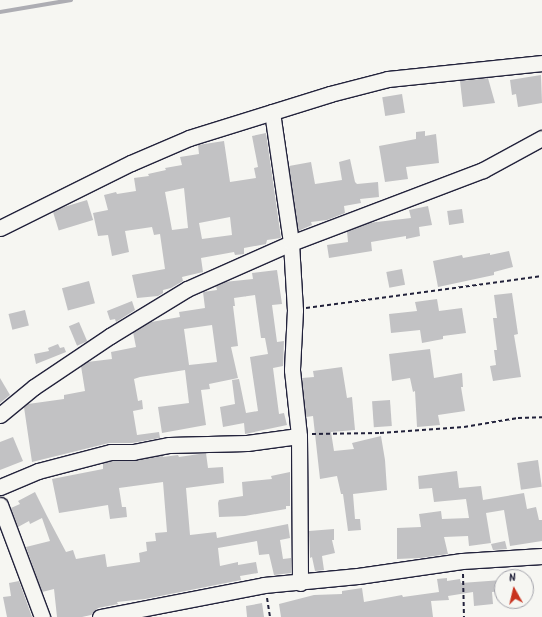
<!DOCTYPE html>
<html>
<head>
<meta charset="utf-8">
<style>
  body { margin:0 }
  #map { position:relative; width:542px; height:617px; overflow:hidden; background:#f6f6f2; font-family:Kalam,sans-serif }
  div>[style] { position:absolute }
  .stream>* { height:3.5px; margin:-1.75px; padding:0 1.75px; transform-origin:1.75px; border-radius:1.75px; background:#adadb3 }
  .building>* { inset:0; background:#c2c2c4; transform-origin:0 0 }
  .path>* { height:2px; margin-top:-1px; transform-origin:0; background:repeating-linear-gradient(90deg,#22223b 0 4px,transparent 0 7px) }
  .roads { filter:drop-shadow(1px 0 #22223b) drop-shadow(-1px 0 #22223b) drop-shadow(0 1px #22223b) drop-shadow(0 -1px #22223b) }
  .minor>* { height:15px; margin:-7.5px; padding:0 7.5px; transform-origin:7.5px; border-radius:7.5px; background:#f6f6f2 }
  span { translate:-50% -50%; white-space:nowrap; text-align:center; line-height:1.15; -webkit-text-stroke:3.5px #f6f6f2; paint-order:stroke }
  .north { position:absolute; left:494px; top:569px; width:40px; height:40px; box-sizing:border-box; background:#f6f6f2; border:1px solid #a1a1a9; border-radius:50%; rotate:352deg; font-size:11px; font-weight:700; line-height:16px; text-align:center; color:#22223b }
  .north::after { content:''; display:block; margin:auto; width:14px; height:18px; background:#c8321e; clip-path:polygon(50% 0,100% 100%,50% 72%,0 100%) }
</style>
</head>
<body>
<div id="map">
  <div class="stream">
    <i style="left:0;top:12px;width:72px;rotate:-9.6deg"></i>
  </div>
  <div class="building">
    <i style="clip-path:polygon(541px 75px,542px 103px,518px 107px,516px 94px,512px 95px,510px 80px)"></i>
    <i style="clip-path:polygon(488px 78px,495px 103px,463px 107px,460px 81px)"></i>
    <i style="left:402px;top:94px;width:19px;height:20px;rotate:81deg"></i>
    <i style="clip-path:polygon(425px 131px,425px 136px,436px 134px,439px 163px,406px 167px,408px 179px,385px 182px,379px 146px,416px 139px,416px 132px)"></i>
    <i style="clip-path:polygon(evenodd,266px 133px,281px 238px,267px 240px,266px 244px,244px 248px,244px 254px,235px 255px,234px 252px,201px 258px,203px 272px,182px 277px,183px 281px,171px 288px,163px 290px,163px 293px,158px 296px,137px 298px,132px 275px,165px 269px,160px 234px,154px 235px,152px 227px,125px 231px,129px 252px,112px 256px,108px 235px,98px 236px,93px 213px,108px 210px,104px 195px,116px 192px,117px 194px,136px 191px,134px 178px,149px 176px,148px 174px,166px 170px,165px 168px,182px 165px,180px 157px,199px 154px,198px 145px,224px 141px,230px 182px,256px 178px,254px 168px,258px 167px,252px 136px,266px 133px,184px 188px,188px 228px,172px 230px,165px 192px,184px 188px,266px 133px,230px 217px,232px 235px,202px 239px,199px 223px,230px 217px)"></i>
    <i style="clip-path:polygon(350px 159px,355px 182px,357px 184px,378px 182px,379px 197px,360px 199px,361px 203px,344px 206px,345px 213px,327px 220px,311px 222px,312px 225px,298px 231px,289px 166px,311px 162px,315px 184px,342px 180px,339px 162px)"></i>
    <i style="left:87px;top:200px;width:21px;height:36px;rotate:73deg"></i>
    <i style="clip-path:polygon(428px 206px,432px 225px,419px 227px,420px 236px,406px 239px,406px 236px,371px 242px,372px 251px,329px 258px,327px 245px,348px 242px,347px 231px,368px 223px,411px 218px,409px 210px)"></i>
    <i style="left:462px;top:209px;width:14px;height:15px;rotate:82deg"></i>
    <i style="clip-path:polygon(509px 251px,513px 267px,494px 272px,494px 275px,438px 287px,433px 261px,462px 255px,463px 258px,490px 253px,490px 255px)"></i>
    <i style="left:402px;top:269px;width:16px;height:16px;rotate:79deg"></i>
    <i style="clip-path:polygon(evenodd,277px 270px,282px 304px,272px 305px,277px 342px,284px 341px,283px 366px,273px 368px,279px 414px,284px 413px,287px 425px,245px 434px,244px 423px,223px 427px,220px 407px,235px 404px,232px 380px,239px 379px,246px 413px,258px 411px,250px 357px,268px 354px,265px 338px,261px 338px,255px 295px,234px 298px,235px 306px,233px 306px,238px 346px,231px 347px,238px 378px,209px 384px,210px 389px,201px 390px,206px 425px,162px 433px,158px 407px,189px 403px,185px 370px,140px 377px,134px 379px,138px 401px,142px 400px,143px 409px,133px 411px,137px 435px,159px 432px,160px 438px,132px 443px,109px 443px,32px 462px,24px 407px,28px 404px,64px 399px,64px 395px,85px 391px,81px 366px,87px 362px,112px 359px,111px 352px,136px 347px,133px 332px,151px 322px,180px 317px,179px 312px,205px 308px,203px 292px,217px 290px,216px 286px,224px 282px,253px 279px,252px 273px,277px 270px,212px 325px,217px 362px,189px 365px,184px 329px,212px 325px)"></i>
    <i style="left:89px;top:281px;width:23px;height:28px;rotate:75deg"></i>
    <i style="clip-path:polygon(512px 293px,518px 334px,514px 335px,521px 377px,493px 381px,490px 366px,496px 365px,494px 350px,497px 350px,493px 318px,497px 318px,494px 295px)"></i>
    <i style="clip-path:polygon(437px 299px,439px 311px,462px 308px,466px 333px,443px 336px,443px 339px,422px 343px,420px 330px,391px 333px,389px 314px,417px 311px,415px 302px)"></i>
    <i style="clip-path:polygon(132px 301px,135px 310px,116px 322px,115px 319px,110px 320px,107px 311px)"></i>
    <i style="left:25px;top:310px;width:16px;height:17px;rotate:76deg"></i>
    <i style="left:79px;top:322px;width:21px;height:11px;rotate:67deg"></i>
    <i style="clip-path:polygon(58px 344px,60px 348px,64px 347px,66px 352px,36px 364px,34px 354px,49px 351px,48px 348px)"></i>
    <i style="clip-path:polygon(430px 349px,434px 378px,462px 373px,463px 387px,461px 387px,465px 411px,438px 415px,440px 425px,417px 427px,415px 391px,413px 392px,410px 378px,392px 381px,389px 354px)"></i>
    <i style="clip-path:polygon(342px 367px,347px 398px,352px 397px,355px 430px,331px 432px,334px 451px,354px 449px,352px 443px,381px 436px,385px 460px,387px 490px,353px 494px,355px 519px,360px 519px,361px 530px,348px 531px,343px 494px,341px 494px,337px 476px,320px 479px,313px 416px,306px 417px,302px 378px,314px 377px,313px 371px)"></i>
    <i style="clip-path:polygon(0 378px,10px 395px,0 403px)"></i>
    <i style="left:390px;top:400px;width:26px;height:18px;rotate:86deg"></i>
    <i style="clip-path:polygon(13px 437px,23px 461px,0 470px,0 442px)"></i>
    <i style="clip-path:polygon(206px 453px,208px 468px,223px 467px,224px 483px,186px 488px,190px 535px,216px 532px,217px 538px,288px 524px,290px 538px,280px 540px,283px 559px,291px 558px,291px 573px,274px 575px,269px 554px,259px 555px,257px 541px,218px 548px,220px 566px,238px 562px,238px 565px,256px 562px,258px 573px,240px 576px,241px 580px,145px 599px,117px 602px,118px 604px,98px 608px,91px 615px,82px 617px,57px 617px,54px 589px,42px 592px,26px 547px,50px 541px,42px 518px,30px 524px,29px 521px,18px 527px,11px 508px,20px 504px,18px 501px,35px 492px,47px 516px,43px 518px,47px 516px,66px 552px,73px 550px,76px 559px,105px 554px,107px 567px,140px 562px,139px 553px,147px 551px,146px 542px,156px 541px,155px 533px,167px 532px,163px 482px,119px 488px,122px 507px,126px 507px,127px 517px,110px 519px,108px 505px,59px 513px,52px 479px,103px 469px,103px 463px,112px 461px,133px 461px,162px 455px,163px 457px,178px 455px,179px 457px)"></i>
    <i style="left:538px;top:460px;width:27px;height:21px;rotate:82deg"></i>
    <i style="clip-path:polygon(457px 471px,459px 488px,481px 486px,483px 500px,524px 493px,527px 509px,536px 507px,539px 520px,542px 520px,542px 541px,510px 546px,504px 510px,486px 513px,491px 543px,469px 546px,468px 536px,444px 537px,448px 554px,420px 558px,397px 559px,397px 528px,421px 527px,419px 514px,441px 511px,442px 519px,469px 518px,466px 499px,434px 502px,432px 488px,419px 489px,418px 476px)"></i>
    <i style="clip-path:polygon(290px 472px,290px 506px,286px 506px,286px 509px,245px 516px,219px 517px,218px 503px,219px 500px,243px 496px,242px 482px,272px 479px,271px 476px)"></i>
    <i style="clip-path:polygon(334px 529px,334px 540px,332px 540px,335px 553px,322px 556px,324px 570px,315px 571px,312px 557px,310px 558px,309px 531px)"></i>
    <i style="clip-path:polygon(505px 541px,507px 549px,493px 550px,491px 544px)"></i>
    <i style="clip-path:polygon(447px 578px,447px 581px,460px 579px,461px 583px,502px 580px,502px 591px,492px 592px,493px 604px,474px 606px,473px 592px,448px 596px,449px 600px,431px 601px,433px 617px,281px 617px,279px 604px,314px 595px,342px 594px,342px 591px,362px 588px,364px 602px,402px 595px,403px 597px,439px 592px,437px 579px)"></i>
    <i style="clip-path:polygon(19px 581px,32px 617px,7px 617px,3px 597px,11px 596px,9px 583px)"></i>
    <i style="clip-path:polygon(262px 603px,264px 617px,247px 617px,246px 606px)"></i>
  </div>
  <div class="path">
    <i style="left:306px;top:308px;width:238px;rotate:-7.7deg"></i>
    <i style="left:312px;top:434px;width:68px;rotate:-0.8deg"></i>
    <i style="left:380px;top:433px;width:84px;rotate:-4.1deg"></i>
    <i style="left:464px;top:427px;width:55px;rotate:-9.5deg"></i>
    <i style="left:518px;top:418px;width:24px;rotate:-2deg"></i>
    <i style="left:463px;top:574px;width:43px;rotate:88.7deg"></i>
    <i style="left:267px;top:598px;width:19px;rotate:81deg"></i>
  </div>
  <div class="roads">
    <div class="minor">
      <i style="left:272px;top:112px;width:132px;rotate:81.7deg"></i>
      <i style="left:291px;top:243px;width:67px;rotate:86.6deg"></i>
      <i style="left:295px;top:310px;width:60px;rotate:92.9deg"></i>
      <i style="left:292px;top:370px;width:66px;rotate:83.9deg"></i>
      <i style="left:299px;top:436px;width:147px;rotate:89.6deg"></i>
      <i style="left:0;top:228px;width:146px;rotate:-26.4deg"></i>
      <i style="left:131px;top:163px;width:63px;rotate:-23.3deg"></i>
      <i style="left:189px;top:138px;width:148px;rotate:-17.3deg"></i>
      <i style="left:330px;top:94px;width:60px;rotate:-14.5deg"></i>
      <i style="left:388px;top:79px;width:155px;rotate:-5.9deg"></i>
      <i style="left:0;top:415px;width:44px;rotate:-39.5deg"></i>
      <i style="left:34px;top:387px;width:92px;rotate:-33.9deg"></i>
      <i style="left:110px;top:336px;width:90px;rotate:-31.4deg"></i>
      <i style="left:187px;top:289px;width:114px;rotate:-23.9deg"></i>
      <i style="left:291px;top:243px;width:205px;rotate:-20.8deg"></i>
      <i style="left:483px;top:170px;width:67px;rotate:-28.5deg"></i>
      <i style="left:0;top:487px;width:41px;rotate:-22.8deg"></i>
      <i style="left:38px;top:471px;width:75px;rotate:-14.6deg"></i>
      <i style="left:111px;top:452px;width:22px"></i>
      <i style="left:133px;top:452px;width:37px;rotate:-11deg"></i>
      <i style="left:169px;top:445px;width:78px;rotate:-1.5deg"></i>
      <i style="left:247px;top:443px;width:52px;rotate:-7.7deg"></i>
      <i style="left:0;top:505px;width:120px;rotate:69.4deg"></i>
      <i style="left:100px;top:617px;width:167px;rotate:-11deg"></i>
      <i style="left:264px;top:585px;width:94px;rotate:-5.5deg"></i>
      <i style="left:358px;top:576px;width:105px;rotate:-8.2deg"></i>
      <i style="left:462px;top:561px;width:80px;rotate:-3.6deg"></i>
    </div>
  </div>
  <div class="north">N</div>
</div>
</body>
</html>
